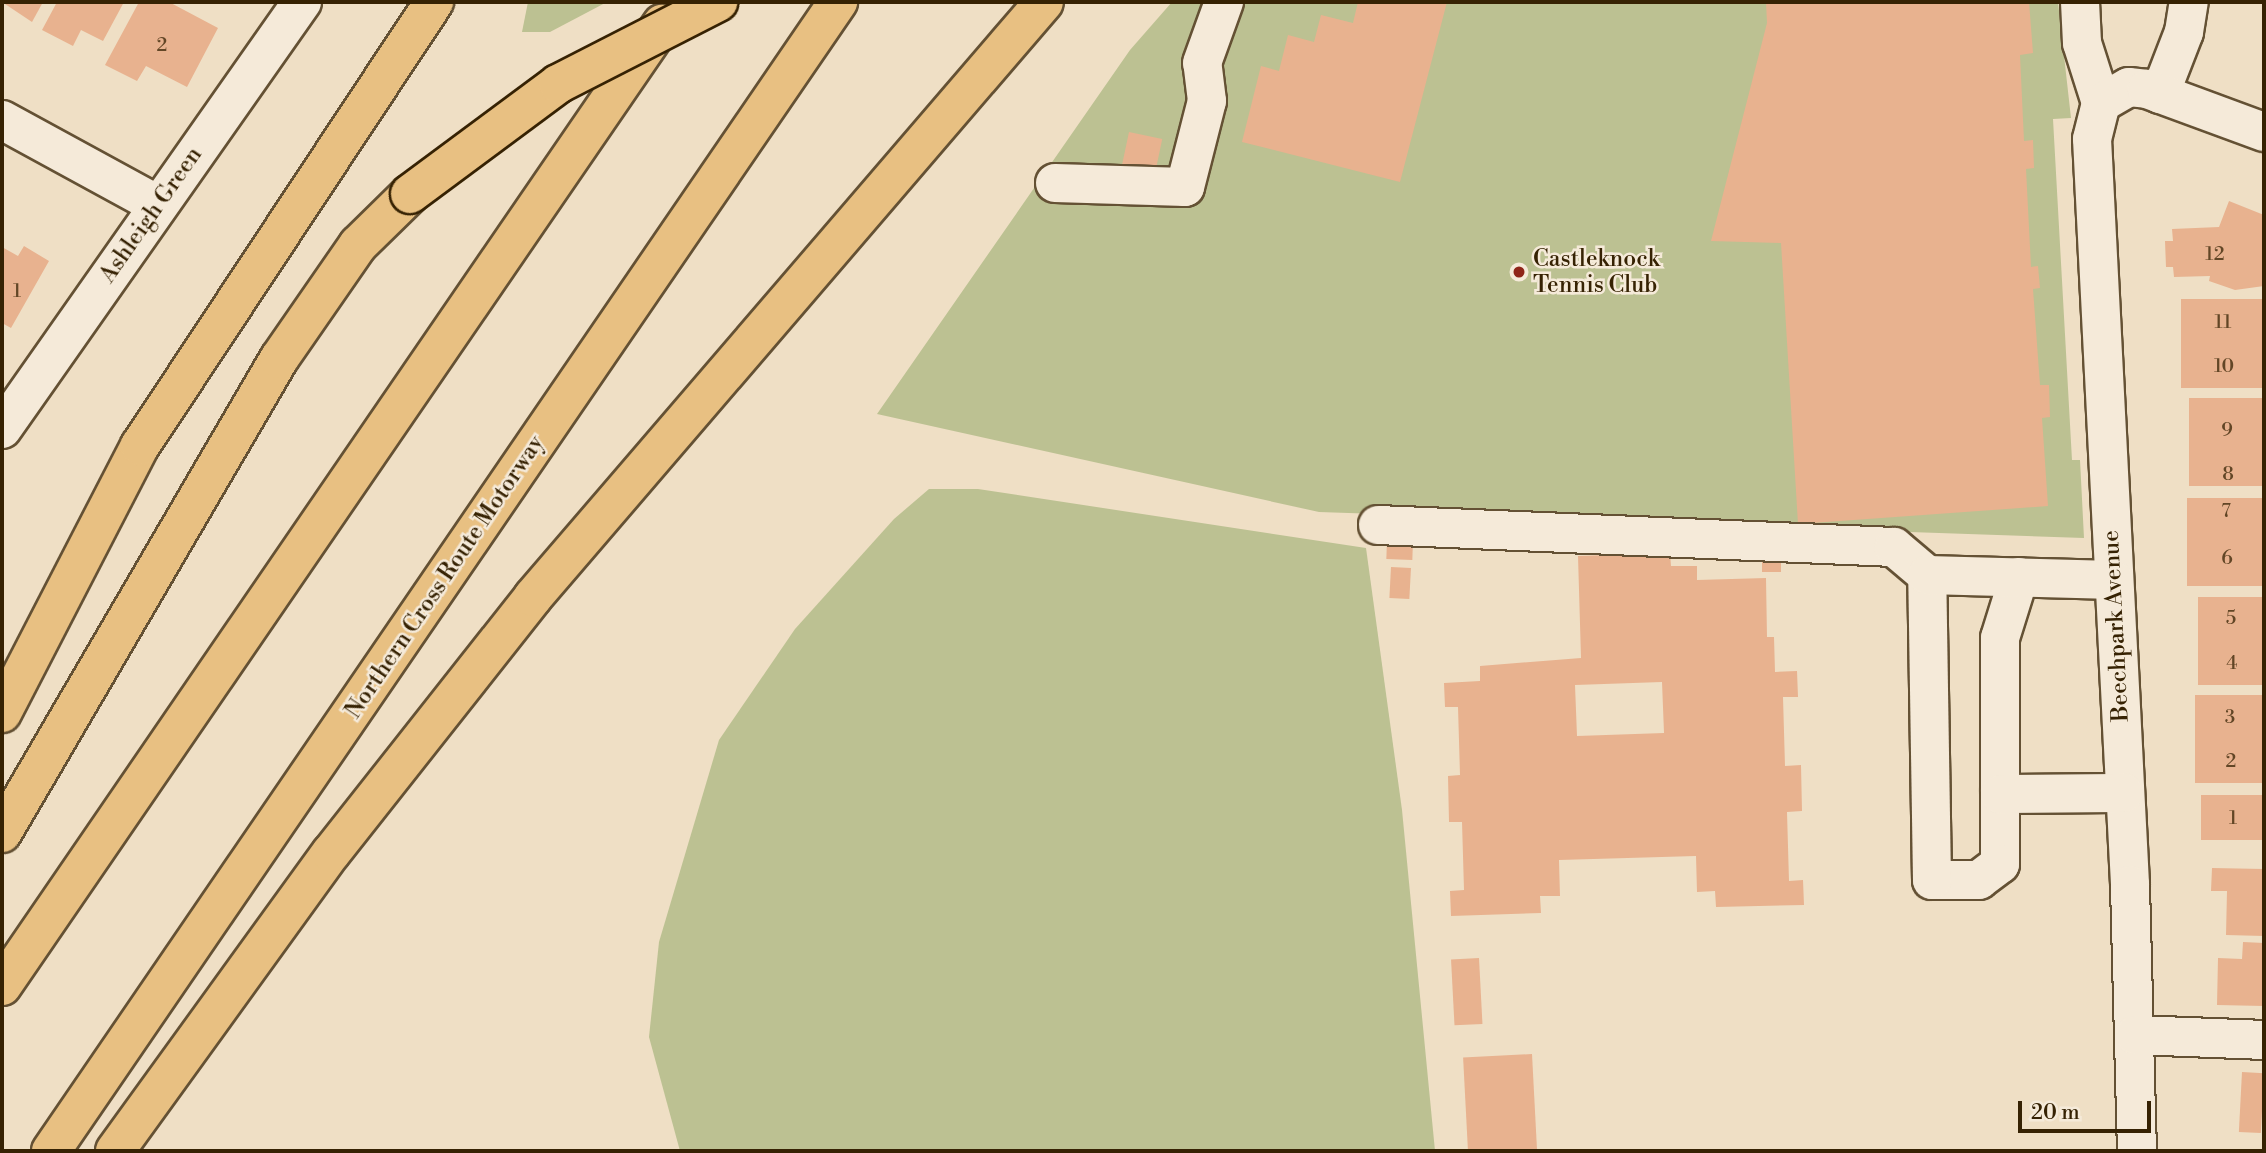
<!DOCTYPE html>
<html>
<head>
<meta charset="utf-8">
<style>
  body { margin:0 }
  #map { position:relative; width:2266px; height:1153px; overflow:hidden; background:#efdfc5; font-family:"Libre Bodoni",serif }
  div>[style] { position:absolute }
  .green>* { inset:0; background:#bcc192 }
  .building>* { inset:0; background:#e8b28f; transform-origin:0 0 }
  .roads { filter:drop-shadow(2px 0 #645134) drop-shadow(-2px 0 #645134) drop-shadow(0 2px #645134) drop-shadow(0 -2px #645134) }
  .minor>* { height:38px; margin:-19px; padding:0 19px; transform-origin:19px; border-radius:19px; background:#f5ead9 }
  .highway>* { height:38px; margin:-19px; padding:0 19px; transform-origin:19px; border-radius:19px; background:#e8c082 }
  .bridges { filter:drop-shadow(2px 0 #362203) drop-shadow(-2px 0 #362203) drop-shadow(0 2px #362203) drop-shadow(0 -2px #362203) }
  .highway-bridge>* { height:38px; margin:-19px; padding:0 19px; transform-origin:19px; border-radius:19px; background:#e8c082 }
  .dots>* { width:19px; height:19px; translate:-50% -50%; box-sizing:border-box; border:4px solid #f5ead9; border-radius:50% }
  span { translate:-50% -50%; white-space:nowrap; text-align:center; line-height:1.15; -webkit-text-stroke:5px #f5ead9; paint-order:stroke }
  .number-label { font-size:19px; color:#624626 }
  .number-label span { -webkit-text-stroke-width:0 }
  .street-label { font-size:23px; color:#362203 }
  .poi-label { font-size:23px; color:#362203 }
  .left { translate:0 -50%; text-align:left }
  .frame { position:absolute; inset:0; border:4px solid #362203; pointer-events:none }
  .scale { position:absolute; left:2018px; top:1101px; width:133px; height:32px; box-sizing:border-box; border:4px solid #362203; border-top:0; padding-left:9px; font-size:21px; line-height:24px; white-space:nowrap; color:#362203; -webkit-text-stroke:5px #f5ead9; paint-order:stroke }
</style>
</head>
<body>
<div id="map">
  <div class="green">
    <i style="clip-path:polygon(528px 2px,607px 2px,550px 32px,522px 32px)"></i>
    <i style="clip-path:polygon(1172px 2px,2058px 2px,2071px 118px,2053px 119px,2072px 460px,2080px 460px,2084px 538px,1319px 512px,877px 414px,1130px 50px)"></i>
    <i style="clip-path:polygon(929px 489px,978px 489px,1366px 548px,1402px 810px,1435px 1151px,680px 1151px,649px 1037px,659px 942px,719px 740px,795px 629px,894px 519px)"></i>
  </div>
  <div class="building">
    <i style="clip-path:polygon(2px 2px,43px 2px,32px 22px)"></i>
    <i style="clip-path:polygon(57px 2px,124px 2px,103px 41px,81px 30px,73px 46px,42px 30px)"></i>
    <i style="clip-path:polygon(139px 2px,169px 2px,218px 28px,187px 87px,146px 66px,137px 81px,105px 65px)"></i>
    <i style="clip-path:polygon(1358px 2px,1447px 2px,1400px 182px,1242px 142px,1261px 66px,1279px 71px,1288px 35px,1314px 42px,1321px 15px,1353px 23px)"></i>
    <i style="clip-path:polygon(1766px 2px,2029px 2px,2033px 53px,2020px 55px,2024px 141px,2033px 140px,2034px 168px,2026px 169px,2031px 267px,2038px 266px,2040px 288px,2033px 289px,2040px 385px,2049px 385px,2050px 417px,2042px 418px,2048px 506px,1798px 524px,1781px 243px,1711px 241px,1767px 23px)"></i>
    <i style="left:1129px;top:132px;width:34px;height:39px;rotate:12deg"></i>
    <i style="clip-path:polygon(2229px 201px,2264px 215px,2264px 286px,2235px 290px,2209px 281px,2210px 276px,2174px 277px,2173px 267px,2166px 267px,2165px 241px,2173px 241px,2172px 229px,2219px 227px)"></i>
    <i style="clip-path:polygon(24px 246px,49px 261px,11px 328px,2px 323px,2px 247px,18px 256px)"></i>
    <i style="left:2264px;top:299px;width:89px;height:83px;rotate:90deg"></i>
    <i style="left:2264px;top:398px;width:88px;height:75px;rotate:90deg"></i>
    <i style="left:2264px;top:498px;width:88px;height:77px;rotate:90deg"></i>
    <i style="left:1387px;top:540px;width:26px;height:19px;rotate:2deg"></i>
    <i style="clip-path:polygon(evenodd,1670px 553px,1671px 566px,1697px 566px,1697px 580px,1766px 578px,1767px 637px,1774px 637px,1775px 672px,1797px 671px,1798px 697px,1783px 697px,1785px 766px,1801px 765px,1802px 811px,1787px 812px,1789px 881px,1803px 880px,1804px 905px,1716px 907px,1715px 891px,1697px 892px,1696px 856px,1559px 860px,1560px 896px,1540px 896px,1541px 913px,1451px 916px,1450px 891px,1464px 890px,1462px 822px,1449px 822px,1448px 776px,1460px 775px,1458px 707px,1445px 707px,1444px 683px,1480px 681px,1480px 666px,1581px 658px,1578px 556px,1670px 553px,1662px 682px,1664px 733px,1577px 736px,1575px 685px,1662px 682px)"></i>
    <i style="left:1762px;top:557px;width:19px;height:15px"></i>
    <i style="left:1391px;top:567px;width:20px;height:31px;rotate:3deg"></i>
    <i style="left:2264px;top:597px;width:88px;height:66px;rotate:90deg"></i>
    <i style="left:2264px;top:695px;width:88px;height:69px;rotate:90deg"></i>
    <i style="left:2264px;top:795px;width:45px;height:63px;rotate:90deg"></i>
    <i style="clip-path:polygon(2212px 868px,2264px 869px,2264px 936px,2226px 935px,2227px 891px,2211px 891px)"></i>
    <i style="clip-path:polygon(2243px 942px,2264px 943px,2264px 1006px,2217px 1005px,2218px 958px,2242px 959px)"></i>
    <i style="left:1479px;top:958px;width:66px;height:28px;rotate:87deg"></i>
    <i style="left:1532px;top:1054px;width:97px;height:69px;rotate:87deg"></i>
    <i style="left:2242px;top:1072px;width:22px;height:60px;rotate:3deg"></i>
  </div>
  <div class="roads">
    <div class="minor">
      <i style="left:2080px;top:2px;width:41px;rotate:87.2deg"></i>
      <i style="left:2082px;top:43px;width:63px;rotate:72.4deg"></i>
      <i style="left:2160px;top:94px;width:66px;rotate:-68.8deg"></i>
      <i style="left:2184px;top:32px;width:30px;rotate:-81deg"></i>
      <i style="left:2101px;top:103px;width:37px;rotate:104deg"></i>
      <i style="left:2092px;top:139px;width:747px;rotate:87.08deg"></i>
      <i style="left:2130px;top:885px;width:266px;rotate:88.5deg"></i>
      <i style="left:2101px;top:103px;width:32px;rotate:-30deg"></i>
      <i style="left:2129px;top:87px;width:18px;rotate:6deg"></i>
      <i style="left:2147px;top:89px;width:125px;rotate:20.2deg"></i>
      <i style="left:2px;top:120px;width:178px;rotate:28.6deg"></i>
      <i style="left:1055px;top:183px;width:130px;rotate:1.8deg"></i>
      <i style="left:1185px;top:187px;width:89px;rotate:-75.7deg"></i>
      <i style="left:1207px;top:101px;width:38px;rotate:-97deg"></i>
      <i style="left:1202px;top:63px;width:65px;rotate:-70.2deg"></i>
      <i style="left:2px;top:429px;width:522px;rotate:-54.91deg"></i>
      <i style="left:1378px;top:525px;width:516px;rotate:2.44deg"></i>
      <i style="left:1894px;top:547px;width:43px;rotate:40.3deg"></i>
      <i style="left:2019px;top:577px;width:64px;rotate:107.3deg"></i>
      <i style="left:2000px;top:638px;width:226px;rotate:90deg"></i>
      <i style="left:2000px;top:864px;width:26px;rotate:143deg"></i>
      <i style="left:1979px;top:880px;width:47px;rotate:180deg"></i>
      <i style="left:1932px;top:880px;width:305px;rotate:-90.9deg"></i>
      <i style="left:1927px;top:575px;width:187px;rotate:1.5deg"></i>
      <i style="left:2000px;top:794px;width:124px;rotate:-0.5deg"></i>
      <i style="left:2135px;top:1035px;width:129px;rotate:2.2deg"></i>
    </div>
    <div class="highway">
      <i style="left:2px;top:713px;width:301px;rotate:-62.7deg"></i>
      <i style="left:140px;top:446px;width:533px;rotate:-56.49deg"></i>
      <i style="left:2px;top:833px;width:549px;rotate:-59.7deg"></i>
      <i style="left:279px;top:359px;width:139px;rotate:-55.3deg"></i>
      <i style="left:358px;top:245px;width:73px;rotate:-44.4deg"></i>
      <i style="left:2px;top:986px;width:1167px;rotate:-55.55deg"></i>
      <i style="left:51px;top:1151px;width:1393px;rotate:-55.59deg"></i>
      <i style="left:115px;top:1151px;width:368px;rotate:-54.1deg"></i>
      <i style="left:331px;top:853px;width:326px;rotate:-51.7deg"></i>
      <i style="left:533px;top:597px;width:784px;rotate:-49.34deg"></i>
    </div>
  </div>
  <div class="bridges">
    <div class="highway-bridge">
      <i style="left:410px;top:194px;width:184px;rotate:-36.6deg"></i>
      <i style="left:558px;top:84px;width:180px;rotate:-27.1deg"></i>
    </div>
  </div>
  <div class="dots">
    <i style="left:1519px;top:272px;background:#8f2418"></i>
  </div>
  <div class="number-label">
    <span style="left:162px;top:46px">2</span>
    <span style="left:2215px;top:255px">12</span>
    <span style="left:17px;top:292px">1</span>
    <span style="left:2223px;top:323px">11</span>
    <span style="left:2224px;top:367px">10</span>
    <span style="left:2227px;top:431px">9</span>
    <span style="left:2228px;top:475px">8</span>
    <span style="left:2226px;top:512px">7</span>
    <span style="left:2227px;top:559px">6</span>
    <span style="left:2231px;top:619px">5</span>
    <span style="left:2232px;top:664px">4</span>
    <span style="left:2230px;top:718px">3</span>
    <span style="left:2231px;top:762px">2</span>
    <span style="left:2233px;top:819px">1</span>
  </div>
  <div class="street-label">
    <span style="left:151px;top:215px;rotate:-55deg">Ashleigh Green</span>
    <span style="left:445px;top:577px;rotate:-56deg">Northern Cross Route Motorway</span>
    <span style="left:2116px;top:626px;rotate:-93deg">Beechpark Avenue</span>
  </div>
  <div class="poi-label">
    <span class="left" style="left:1533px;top:272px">Castleknock<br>Tennis Club</span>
  </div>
  <div class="frame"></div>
  <div class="scale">20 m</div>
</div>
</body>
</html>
